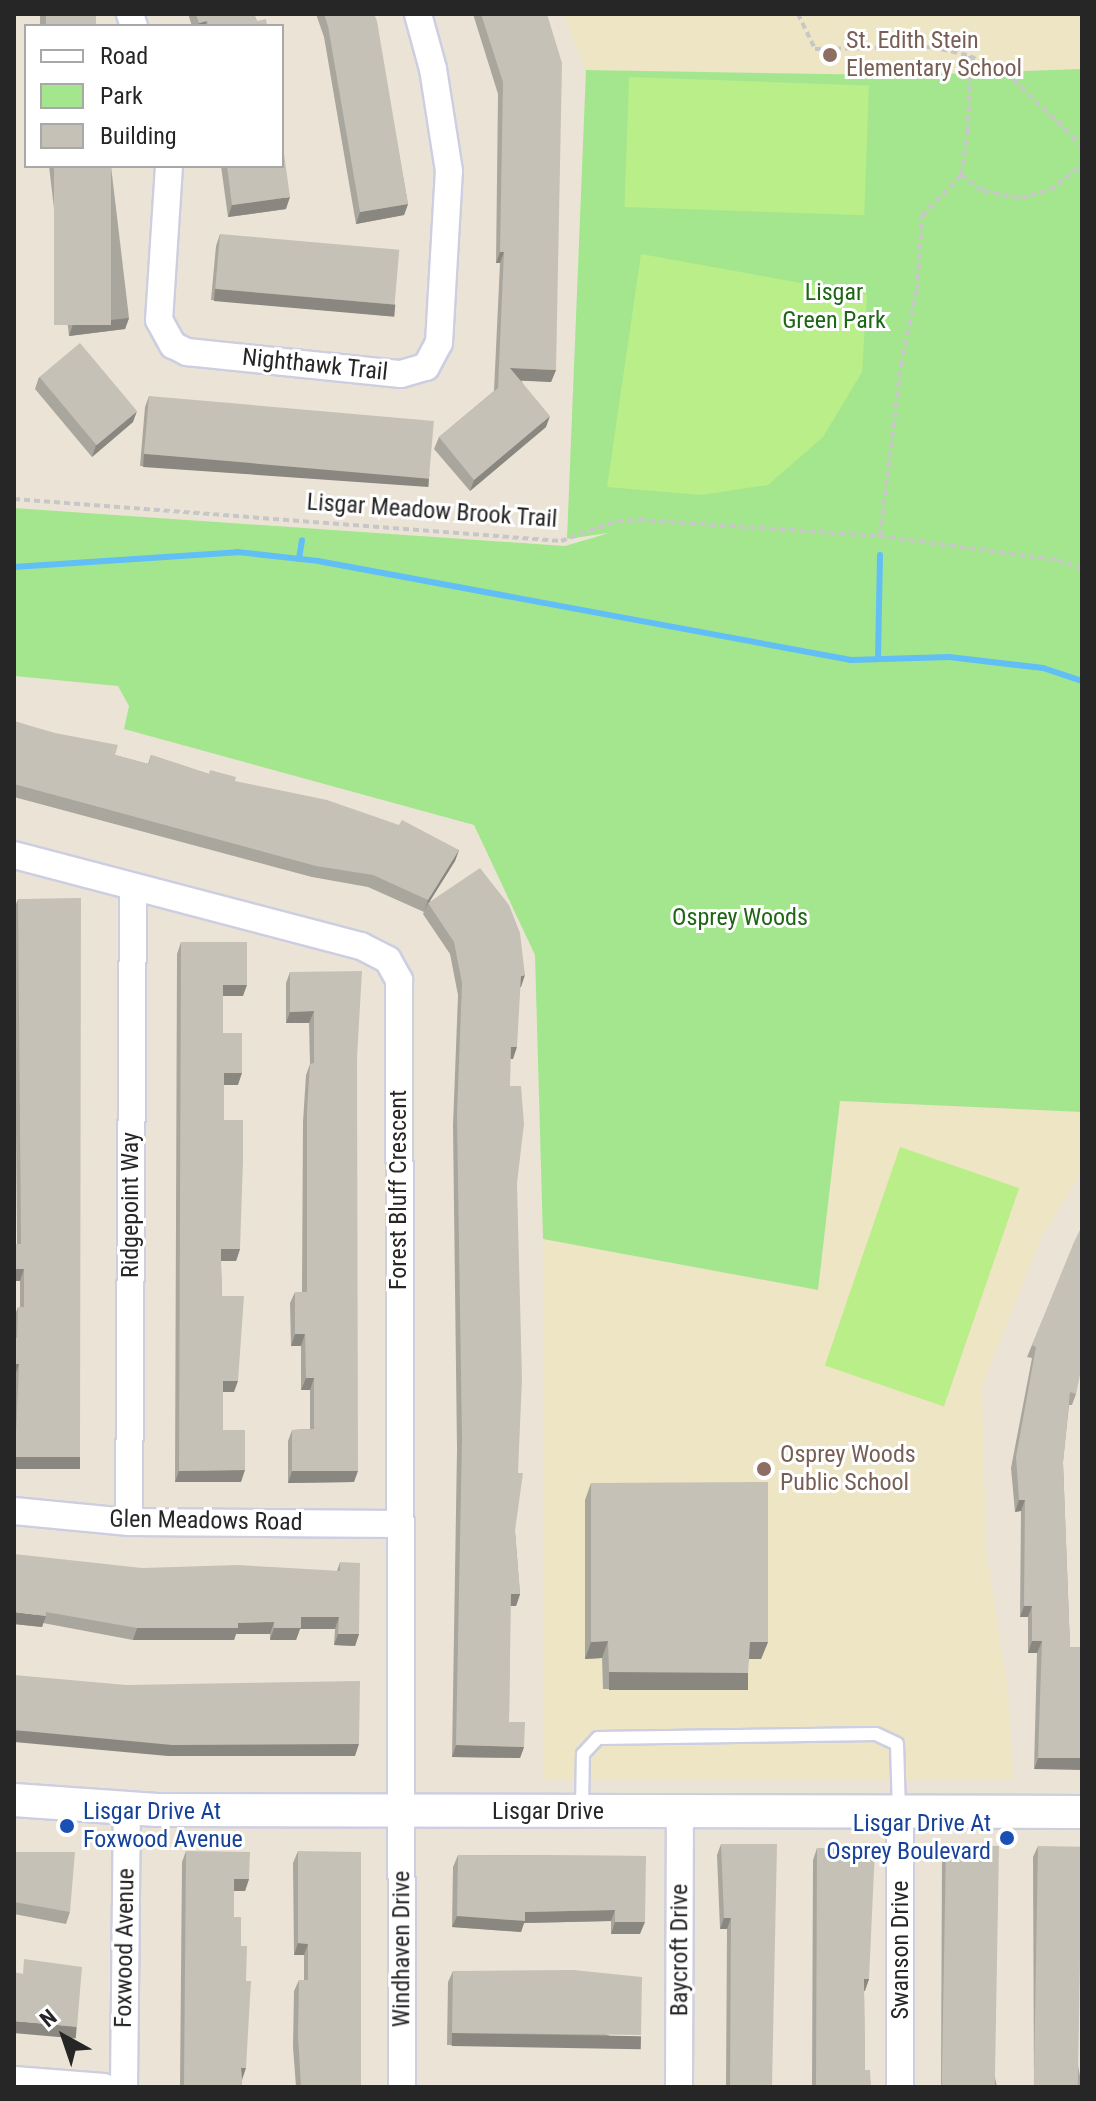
<!DOCTYPE html>
<html>
<head>
<meta charset="utf-8">
<style>
  body { margin:0 }
  #map { position:relative; width:1096px; height:2101px; overflow:hidden; background:#ebe4d6; font-family:"Roboto Condensed",sans-serif }
  div>[style] { position:absolute }
  .education>* { inset:0; background:#eee5c4 }
  .green>* { inset:0; background:#a4e68e }
  .pitch>* { inset:0; background:#b9ee89; transform-origin:0 0 }
  .stream>* { height:6px; margin:-3px; padding:0 3px; transform-origin:3px; border-radius:3px; background:#61bff5 }
  .path>* { height:4px; margin-top:-2px; transform-origin:0; background:repeating-linear-gradient(90deg,#c7c7c7 0 6px,transparent 0 10px) }
  .roads { filter:drop-shadow(2px 0 #cccee1) drop-shadow(-2px 0 #cccee1) drop-shadow(0 2px #cccee1) drop-shadow(0 -2px #cccee1) }
  .service>* { height:12px; margin:-6px; padding:0 6px; transform-origin:6px; border-radius:6px; background:#fff }
  .minor>* { height:26px; margin:-13px; padding:0 13px; transform-origin:13px; border-radius:13px; background:#fff }
  .tertiary>* { height:32px; margin:-16px; padding:0 16px; transform-origin:16px; border-radius:16px; background:#fff }
  .wall>* { inset:0; background:#a9a69d; transform-origin:0 0 }
  .shaded-wall>* { inset:0; background:#8a8780; transform-origin:0 0 }
  .building>* { inset:0; background:#c5c1b7; transform-origin:0 0 }
  .dots>* { width:22px; height:22px; translate:-50% -50%; box-sizing:border-box; border:4px solid #fff; border-radius:50% }
  span { translate:-50% -50%; white-space:nowrap; text-align:center; line-height:1.15; -webkit-text-stroke:6px #fff; paint-order:stroke }
  .education-label { font-size:24px; color:#785e54 }
  .left { translate:0 -50%; text-align:left }
  .park-label { font-size:24px; color:#1d6614 }
  .street-label { font-size:24px; color:#262626 }
  .transit-label { font-size:24px; color:#164399 }
  .right { translate:-100% -50%; text-align:right }
  .frame { position:absolute; inset:0; border:16px solid #262626; pointer-events:none }
  .legend { position:absolute; left:24px; top:24px; width:260px; height:144px; box-sizing:border-box; background:#fff; border:2px solid #a8a8a8; margin:0; padding:10px 14px; list-style:none; font-size:24px; color:#262626 }
  .legend li { display:flex; align-items:center; gap:16px; height:40px }
  .legend b { width:40px; border:2px solid #a8a8a8 }
  .north { position:absolute; left:24px; top:1997px; width:80px; height:80px; -webkit-text-stroke:6px #fff; paint-order:stroke; rotate:320deg; font-size:22px; font-weight:700; line-height:32px; text-align:center; color:#262626 }
  .north::after { content:''; display:block; margin:auto; width:28px; height:36px; background:#262626; clip-path:polygon(50% 0,100% 100%,50% 72%,0 100%) }
</style>
</head>
<body>
<div id="map">
  <div class="education">
    <i style="clip-path:polygon(563px 14px,1082px 14px,1082px 69px,891px 75px,586px 70px)"></i>
    <i style="clip-path:polygon(840px 1101px,1082px 1112px,1082px 1171px,1040px 1240px,982px 1387px,986px 1552px,1008px 1690px,1013px 1779px,543px 1779px,543px 1239px,818px 1290px)"></i>
  </div>
  <div class="green">
    <i style="clip-path:polygon(977px 63px,992px 72px,1082px 69px,1082px 1112px,840px 1101px,818px 1290px,543px 1239px,535px 955px,474px 825px,124px 729px,129px 706px,118px 686px,14px 676px,14px 508px,565px 546px,609px 533px,567px 539px,586px 70px,891px 75px,972px 73px)"></i>
  </div>
  <div class="pitch">
    <i style="left:629px;top:77px;width:240px;height:130px;rotate:2deg"></i>
    <i style="clip-path:polygon(641px 254px,867px 295px,862px 372px,823px 437px,768px 485px,701px 495px,607px 487px)"></i>
    <i style="left:900px;top:1147px;width:126px;height:231px;rotate:19deg"></i>
  </div>
  <div class="stream">
    <i style="left:299px;top:559px;width:19px;rotate:-81deg"></i>
    <i style="left:14px;top:567px;width:224px;rotate:-3.8deg"></i>
    <i style="left:237px;top:552px;width:81px;rotate:6.3deg"></i>
    <i style="left:318px;top:561px;width:542px;rotate:10.52deg"></i>
    <i style="left:851px;top:660px;width:98px;rotate:-1.8deg"></i>
    <i style="left:949px;top:657px;width:95px;rotate:6.7deg"></i>
    <i style="left:1043px;top:668px;width:41px;rotate:18.4deg"></i>
    <i style="left:878px;top:659px;width:104px;rotate:-88.9deg"></i>
  </div>
  <div class="path">
    <i style="left:798px;top:14px;width:39px;rotate:64deg"></i>
    <i style="left:815px;top:49px;width:117px;rotate:-1deg"></i>
    <i style="left:932px;top:47px;width:39px;rotate:13deg"></i>
    <i style="left:961px;top:175px;width:45px;rotate:-81deg"></i>
    <i style="left:968px;top:131px;width:75px;rotate:-88.5deg"></i>
    <i style="left:970px;top:56px;width:50px;rotate:28.6deg"></i>
    <i style="left:1014px;top:80px;width:95px;rotate:44.1deg"></i>
    <i style="left:14px;top:499px;width:549px;rotate:4.39deg"></i>
    <i style="left:561px;top:541px;width:59px;rotate:-19.7deg"></i>
    <i style="left:617px;top:521px;width:23px;rotate:-2deg"></i>
    <i style="left:640px;top:520px;width:241px;rotate:3.8deg"></i>
    <i style="left:880px;top:536px;width:179px;rotate:7.7deg"></i>
    <i style="left:1057px;top:560px;width:26px;rotate:18deg"></i>
    <i style="left:880px;top:536px;width:172px;rotate:-83deg"></i>
    <i style="left:901px;top:365px;width:77px;rotate:-78deg"></i>
    <i style="left:917px;top:290px;width:74px;rotate:-86.1deg"></i>
    <i style="left:922px;top:216px;width:57px;rotate:-46.4deg"></i>
    <i style="left:961px;top:175px;width:27px;rotate:36deg"></i>
    <i style="left:983px;top:191px;width:39px;rotate:10deg"></i>
    <i style="left:1021px;top:198px;width:30px;rotate:-15deg"></i>
    <i style="left:1050px;top:190px;width:41px;rotate:-38deg"></i>
  </div>
  <div class="roads">
    <div class="service">
      <i style="left:582px;top:1809px;width:55px;rotate:-89deg"></i>
      <i style="left:583px;top:1754px;width:22px;rotate:-47deg"></i>
      <i style="left:598px;top:1738px;width:278px;rotate:-0.8deg"></i>
      <i style="left:876px;top:1734px;width:23px;rotate:25deg"></i>
      <i style="left:897px;top:1744px;width:66px;rotate:88.3deg"></i>
    </div>
    <div class="minor">
      <i style="left:130px;top:14px;width:13px;rotate:72deg"></i>
      <i style="left:169px;top:166px;width:154px;rotate:93.7deg"></i>
      <i style="left:159px;top:320px;width:29px;rotate:61deg"></i>
      <i style="left:173px;top:345px;width:16px;rotate:27deg"></i>
      <i style="left:187px;top:352px;width:215px;rotate:5.9deg"></i>
      <i style="left:401px;top:374px;width:26px;rotate:-16deg"></i>
      <i style="left:426px;top:367px;width:27px;rotate:-62deg"></i>
      <i style="left:439px;top:343px;width:172px;rotate:-86.7deg"></i>
      <i style="left:449px;top:171px;width:103px;rotate:-98.9deg"></i>
      <i style="left:433px;top:69px;width:57px;rotate:-105.3deg"></i>
      <i style="left:14px;top:855px;width:359px;rotate:14.7deg"></i>
      <i style="left:361px;top:946px;width:30px;rotate:27deg"></i>
      <i style="left:388px;top:960px;width:23px;rotate:61deg"></i>
      <i style="left:399px;top:980px;width:1107px;rotate:89.84deg"></i>
      <i style="left:14px;top:1511px;width:116px;rotate:5.5deg"></i>
      <i style="left:129px;top:1522px;width:270px;rotate:0.4deg"></i>
      <i style="left:129px;top:1522px;width:634px;rotate:-89.64deg"></i>
      <i style="left:900px;top:1813px;width:274px;rotate:90deg"></i>
      <i style="left:14px;top:2080px;width:90px;rotate:4.4deg"></i>
      <i style="left:124px;top:2087px;width:278px;rotate:-89.4deg"></i>
      <i style="left:679px;top:2087px;width:275px;rotate:-89.8deg"></i>
    </div>
    <div class="tertiary">
      <i style="left:14px;top:1800px;width:143px;rotate:4deg"></i>
      <i style="left:157px;top:1810px;width:925px;rotate:0.12deg"></i>
    </div>
  </div>
  <div class="wall">
    <i style="left:40px;top:14px;width:56px;height:12px"></i>
    <i style="clip-path:polygon(188px 14px,254px 14px,257px 21px,267px 26px,192px 26px)"></i>
    <i style="clip-path:polygon(316px 14px,374px 14px,408px 204px,404px 215px,356px 224px,324px 37px)"></i>
    <i style="clip-path:polygon(473px 14px,547px 14px,556px 370px,551px 382px,521px 380px,546px 427px,470px 491px,434px 449px,439px 437px,494px 391px,500px 263px,496px 263px,498px 94px)"></i>
    <i style="clip-path:polygon(49px 166px,111px 166px,129px 318px,125px 329px,69px 336px)"></i>
    <i style="clip-path:polygon(221px 166px,282px 166px,286px 209px,228px 217px)"></i>
    <i style="clip-path:polygon(220px 234px,395px 304px,390px 316px,211px 300px,216px 246px)"></i>
    <i style="clip-path:polygon(39px 377px,133px 422px,92px 457px,35px 389px)"></i>
    <i style="clip-path:polygon(149px 396px,425px 486px,140px 466px,145px 407px)"></i>
    <i style="clip-path:polygon(14px 721px,115px 755px,148px 764px,151px 755px,209px 774px,459px 850px,455px 861px,430px 901px,521px 987px,520px 987px,513px 1059px,510px 1059px,510px 1086px,517px 1183px,515px 1531px,520px 1594px,516px 1606px,510px 1606px,509px 1722px,524px 1747px,520px 1758px,452px 1757px,457px 1449px,453px 1125px,458px 995px,450px 954px,423px 914px,425px 909px,424px 912px,368px 887px,312px 877px,14px 797px)"></i>
    <i style="clip-path:polygon(18px 899px,76px 1469px,14px 1469px,14px 1317px,18px 1307px,20px 1307px,20px 1281px,14px 1281px,14px 1244px,17px 1244px,14px 909px)"></i>
    <i style="clip-path:polygon(181px 942px,243px 996px,223px 996px,223px 1033px,238px 1085px,224px 1085px,224px 1120px,240px 1249px,236px 1261px,221px 1261px,222px 1296px,234px 1392px,223px 1392px,223px 1430px,241px 1482px,175px 1482px,177px 954px)"></i>
    <i style="clip-path:polygon(290px 972px,357px 1058px,354px 1482px,288px 1483px,288px 1441px,292px 1430px,310px 1429px,310px 1390px,301px 1390px,301px 1346px,291px 1346px,290px 1303px,295px 1292px,302px 1292px,303px 1122px,306px 1075px,310px 1064px,309px 1023px,286px 1023px,286px 983px)"></i>
    <i style="clip-path:polygon(1082px 1226px,1076px 1394px,1072px 1405px,1069px 1405px,1063px 1462px,1070px 1647px,1082px 1647px,1034px 1769px,1037px 1653px,1028px 1653px,1028px 1617px,1020px 1617px,1021px 1511px,1015px 1512px,1011px 1468px,1032px 1358px,1027px 1357px)"></i>
    <i style="clip-path:polygon(591px 1483px,768px 1642px,761px 1659px,749px 1659px,742px 1690px,603px 1689px,602px 1658px,585px 1659px,585px 1500px)"></i>
    <i style="clip-path:polygon(340px 1562px,359px 1634px,355px 1646px,334px 1645px,335px 1629px,300px 1629px,296px 1640px,270px 1640px,270px 1634px,236px 1634px,234px 1640px,133px 1640px,43px 1623px,42px 1627px,14px 1624px,142px 1568px,337px 1571px)"></i>
    <i style="clip-path:polygon(721px 1844px,772px 2087px,726px 2087px,727px 1929px,720px 1929px,717px 1855px)"></i>
    <i style="clip-path:polygon(946px 1845px,997px 2087px,941px 2087px,942px 1857px)"></i>
    <i style="clip-path:polygon(1038px 1846px,1082px 2087px,1034px 2087px,1033px 1857px)"></i>
    <i style="clip-path:polygon(817px 1848px,869px 1979px,864px 1991px,865px 2070px,871px 2087px,812px 2087px,813px 1860px)"></i>
    <i style="clip-path:polygon(186px 1851px,249px 1879px,245px 1891px,234px 1891px,234px 1917px,242px 2087px,180px 2087px,182px 1862px)"></i>
    <i style="clip-path:polygon(298px 1851px,361px 2087px,296px 2087px,293px 2047px,294px 1991px,299px 1980px,304px 1980px,304px 1955px,294px 1955px,293px 1863px)"></i>
    <i style="clip-path:polygon(14px 1852px,70px 1912px,66px 1924px,14px 1914px)"></i>
    <i style="clip-path:polygon(458px 1855px,646px 1856px,640px 1934px,611px 1934px,611px 1921px,524px 1923px,521px 1932px,452px 1927px,453px 1867px)"></i>
    <i style="clip-path:polygon(453px 1971px,637px 2047px,447px 2045px,448px 1982px)"></i>
  </div>
  <div class="shaded-wall">
    <i style="clip-path:polygon(207px 21px,205px 26px,198px 26px,199px 23px)"></i>
    <i style="clip-path:polygon(290px 197px,286px 209px,228px 217px,232px 205px)"></i>
    <i style="clip-path:polygon(408px 204px,404px 215px,356px 224px,360px 212px)"></i>
    <i style="clip-path:polygon(500px 252px,504px 252px,500px 263px,496px 263px)"></i>
    <i style="left:215px;top:289px;width:181px;height:12px;rotate:5deg"></i>
    <i style="clip-path:polygon(129px 318px,125px 329px,69px 336px,73px 324px)"></i>
    <i style="clip-path:polygon(510px 368px,556px 370px,551px 382px,506px 380px)"></i>
    <i style="clip-path:polygon(137px 411px,133px 422px,92px 457px,96px 445px)"></i>
    <i style="clip-path:polygon(550px 416px,546px 427px,470px 491px,474px 480px)"></i>
    <i style="left:144px;top:454px;width:286px;height:13px;rotate:4deg"></i>
    <i style="clip-path:polygon(459px 850px,455px 861px,428px 904px,428px 903px,424px 912px,428px 900px)"></i>
    <i style="clip-path:polygon(525px 975px,521px 987px,516px 988px,521px 976px)"></i>
    <i style="clip-path:polygon(223px 985px,247px 985px,243px 996px,219px 996px)"></i>
    <i style="clip-path:polygon(314px 1011px,309px 1023px,286px 1023px,290px 1012px)"></i>
    <i style="clip-path:polygon(511px 1047px,517px 1047px,513px 1059px,506px 1059px)"></i>
    <i style="clip-path:polygon(224px 1073px,242px 1073px,238px 1085px,220px 1085px)"></i>
    <i style="clip-path:polygon(221px 1249px,240px 1249px,236px 1261px,217px 1261px)"></i>
    <i style="clip-path:polygon(14px 1269px,24px 1269px,20px 1281px,14px 1281px)"></i>
    <i style="clip-path:polygon(295px 1334px,305px 1334px,301px 1346px,291px 1346px)"></i>
    <i style="clip-path:polygon(14px 1364px,19px 1364px,15px 1376px,14px 1376px)"></i>
    <i style="clip-path:polygon(306px 1378px,314px 1378px,310px 1390px,301px 1390px)"></i>
    <i style="clip-path:polygon(223px 1381px,238px 1381px,234px 1392px,219px 1392px)"></i>
    <i style="left:15px;top:1457px;width:65px;height:12px"></i>
    <i style="clip-path:polygon(245px 1470px,241px 1482px,175px 1482px,179px 1471px)"></i>
    <i style="clip-path:polygon(292px 1471px,358px 1471px,354px 1482px,288px 1483px)"></i>
    <i style="clip-path:polygon(1019px 1500px,1025px 1500px,1021px 1511px,1015px 1512px)"></i>
    <i style="clip-path:polygon(511px 1594px,520px 1594px,516px 1606px,506px 1606px)"></i>
    <i style="clip-path:polygon(1024px 1606px,1032px 1606px,1028px 1617px,1020px 1617px)"></i>
    <i style="clip-path:polygon(14px 1612px,46px 1616px,42px 1627px,14px 1624px)"></i>
    <i style="clip-path:polygon(301px 1617px,339px 1617px,335px 1629px,300px 1629px,296px 1640px,270px 1640px,274px 1628px)"></i>
    <i style="clip-path:polygon(274px 1622px,270px 1634px,236px 1634px,234px 1640px,133px 1640px,137px 1628px,238px 1623px)"></i>
    <i style="clip-path:polygon(338px 1634px,359px 1634px,355px 1646px,334px 1645px)"></i>
    <i style="clip-path:polygon(608px 1641px,602px 1658px,585px 1659px,591px 1642px)"></i>
    <i style="clip-path:polygon(1032px 1641px,1042px 1641px,1037px 1653px,1028px 1653px)"></i>
    <i style="clip-path:polygon(750px 1642px,768px 1642px,761px 1659px,744px 1659px)"></i>
    <i style="left:609px;top:1672px;width:139px;height:18px"></i>
    <i style="clip-path:polygon(14px 1730px,359px 1744px,355px 1756px,168px 1756px,14px 1742px)"></i>
    <i style="clip-path:polygon(456px 1745px,524px 1747px,520px 1758px,452px 1757px)"></i>
    <i style="clip-path:polygon(1038px 1758px,1082px 1758px,1082px 1770px,1034px 1769px)"></i>
    <i style="clip-path:polygon(234px 1879px,249px 1879px,245px 1891px,230px 1891px)"></i>
    <i style="clip-path:polygon(615px 1910px,611px 1921px,524px 1923px,521px 1932px,452px 1927px,457px 1916px,525px 1912px)"></i>
    <i style="clip-path:polygon(724px 1918px,731px 1918px,727px 1929px,720px 1929px)"></i>
    <i style="clip-path:polygon(615px 1922px,645px 1922px,640px 1934px,611px 1934px)"></i>
    <i style="clip-path:polygon(298px 1943px,308px 1944px,304px 1955px,294px 1955px)"></i>
    <i style="clip-path:polygon(864px 1979px,869px 1979px,865px 1991px,860px 1991px)"></i>
    <i style="left:14px;top:2021px;width:63px;height:12px;rotate:5deg"></i>
    <i style="left:452px;top:2033px;width:189px;height:13px;rotate:1deg"></i>
    <i style="clip-path:polygon(241px 2068px,246px 2068px,242px 2080px)"></i>
  </div>
  <div class="building">
    <i style="left:46px;top:14px;width:50px;height:12px"></i>
    <i style="clip-path:polygon(196px 14px,254px 14px,257px 21px,266px 19px,267px 26px,208px 26px,207px 21px,199px 23px)"></i>
    <i style="clip-path:polygon(324px 14px,374px 14px,377px 21px,408px 204px,360px 212px,328px 26px)"></i>
    <i style="clip-path:polygon(481px 14px,547px 14px,562px 63px,556px 370px,510px 368px,550px 416px,474px 480px,439px 437px,498px 388px,504px 252px,500px 252px,503px 82px)"></i>
    <i style="clip-path:polygon(14px 119px,16px 119px,15px 182px,14px 181px)"></i>
    <i style="clip-path:polygon(282px 139px,290px 197px,232px 205px,227px 166px,282px 166px)"></i>
    <i style="left:54px;top:166px;width:57px;height:159px"></i>
    <i style="left:220px;top:234px;width:180px;height:55px;rotate:5deg"></i>
    <i style="left:80px;top:343px;width:89px;height:53px;rotate:50deg"></i>
    <i style="left:149px;top:396px;width:286px;height:58px;rotate:5deg"></i>
    <i style="clip-path:polygon(14px 721px,55px 733px,118px 745px,115px 755px,149px 764px,151px 755px,209px 774px,210px 770px,236px 777px,235px 781px,327px 800px,399px 825px,402px 820px,459px 850px,428px 900px,373px 875px,316px 866px,14px 784px)"></i>
    <i style="clip-path:polygon(480px 868px,509px 905px,520px 933px,525px 975px,521px 976px,517px 1047px,511px 1047px,510px 1086px,521px 1086px,524px 1124px,517px 1183px,522px 1379px,518px 1473px,523px 1473px,515px 1531px,520px 1594px,511px 1594px,509px 1722px,525px 1722px,524px 1747px,456px 1745px,462px 1438px,457px 1114px,462px 983px,454px 942px,428px 903px)"></i>
    <i style="clip-path:polygon(81px 898px,80px 1457px,15px 1457px,19px 1364px,14px 1364px,14px 1338px,17px 1338px,18px 1307px,24px 1307px,24px 1269px,14px 1269px,14px 1244px,21px 1244px,18px 899px)"></i>
    <i style="clip-path:polygon(181px 942px,247px 942px,247px 985px,223px 985px,223px 1033px,242px 1033px,242px 1073px,224px 1073px,224px 1120px,243px 1120px,243px 1161px,240px 1249px,221px 1249px,221px 1274px,222px 1296px,244px 1296px,238px 1381px,223px 1381px,223px 1430px,245px 1430px,245px 1470px,179px 1471px)"></i>
    <i style="clip-path:polygon(362px 971px,357px 1058px,358px 1471px,292px 1471px,292px 1430px,314px 1429px,314px 1378px,306px 1378px,305px 1334px,295px 1334px,295px 1292px,307px 1292px,307px 1110px,310px 1064px,314px 1063px,314px 1011px,290px 1012px,290px 972px)"></i>
    <i style="clip-path:polygon(1082px 1226px,1082px 1365px,1076px 1394px,1070px 1392px,1063px 1462px,1070px 1647px,1082px 1647px,1082px 1758px,1038px 1758px,1042px 1641px,1032px 1641px,1032px 1606px,1024px 1606px,1025px 1500px,1019px 1500px,1016px 1457px,1036px 1347px,1032px 1345px,1074px 1242px)"></i>
    <i style="clip-path:polygon(768px 1482px,768px 1642px,750px 1642px,748px 1673px,609px 1672px,608px 1641px,591px 1642px,591px 1483px)"></i>
    <i style="clip-path:polygon(14px 1554px,142px 1568px,238px 1565px,340px 1571px,340px 1562px,360px 1563px,359px 1634px,338px 1634px,339px 1617px,301px 1617px,301px 1628px,274px 1628px,274px 1622px,238px 1623px,238px 1628px,137px 1628px,46px 1612px,46px 1616px,14px 1612px)"></i>
    <i style="clip-path:polygon(14px 1675px,126px 1685px,360px 1681px,359px 1744px,172px 1745px,14px 1730px)"></i>
    <i style="clip-path:polygon(721px 1844px,777px 1844px,772px 2087px,730px 2087px,731px 1918px,724px 1918px)"></i>
    <i style="left:946px;top:1845px;width:53px;height:242px;rotate:1deg"></i>
    <i style="left:1038px;top:1846px;width:44px;height:241px;rotate:1deg"></i>
    <i style="clip-path:polygon(817px 1848px,875px 1849px,869px 1979px,864px 1979px,865px 2070px,870px 2070px,871px 2087px,816px 2087px)"></i>
    <i style="clip-path:polygon(186px 1851px,250px 1852px,249px 1879px,234px 1879px,234px 1917px,241px 1917px,241px 1946px,247px 1946px,246px 1981px,251px 1981px,246px 2068px,241px 2068px,242px 2087px,184px 2087px)"></i>
    <i style="clip-path:polygon(298px 1851px,361px 1852px,361px 2087px,301px 2087px,298px 2035px,299px 1980px,308px 1980px,308px 1944px,298px 1943px)"></i>
    <i style="clip-path:polygon(14px 1852px,75px 1852px,70px 1912px,14px 1902px)"></i>
    <i style="clip-path:polygon(458px 1855px,646px 1856px,645px 1922px,615px 1922px,615px 1910px,525px 1912px,525px 1921px,457px 1916px)"></i>
    <i style="clip-path:polygon(24px 1959px,82px 1967px,77px 2027px,14px 2021px,14px 1972px,23px 1974px)"></i>
    <i style="clip-path:polygon(573px 1970px,642px 1977px,641px 2035px,452px 2033px,453px 1971px)"></i>
  </div>
  <div class="dots">
    <i style="left:830px;top:55px;background:#8d6e63"></i>
    <i style="left:764px;top:1469px;background:#8d6e63"></i>
    <i style="left:67px;top:1826px;background:#1a4fb4"></i>
    <i style="left:1007px;top:1838px;background:#1a4fb4"></i>
  </div>
  <div class="education-label">
    <span class="left" style="left:846px;top:55px">St. Edith Stein<br>Elementary School</span>
    <span class="left" style="left:780px;top:1469px">Osprey Woods<br>Public School</span>
  </div>
  <div class="park-label">
    <span style="left:834px;top:307px">Lisgar<br>Green Park</span>
    <span style="left:740px;top:918px">Osprey Woods</span>
  </div>
  <div class="street-label">
    <span style="left:315px;top:365px;rotate:6deg">Nighthawk Trail</span>
    <span style="left:432px;top:511px;rotate:4deg">Lisgar Meadow Brook Trail</span>
    <span style="left:399px;top:1190px;rotate:-90deg">Forest Bluff Crescent</span>
    <span style="left:131px;top:1205px;rotate:-90deg">Ridgepoint Way</span>
    <span style="left:206px;top:1521px;rotate:1deg">Glen Meadows Road</span>
    <span style="left:548px;top:1812px">Lisgar Drive</span>
    <span style="left:125px;top:1948px;rotate:-89deg">Foxwood Avenue</span>
    <span style="left:402px;top:1949px;rotate:-90deg">Windhaven Drive</span>
    <span style="left:680px;top:1950px;rotate:-90deg">Baycroft Drive</span>
    <span style="left:901px;top:1950px;rotate:-90deg">Swanson Drive</span>
  </div>
  <div class="transit-label">
    <span class="left" style="left:83px;top:1826px">Lisgar Drive At<br>Foxwood Avenue</span>
    <span class="right" style="left:991px;top:1838px">Lisgar Drive At<br>Osprey Boulevard</span>
  </div>
  <div class="frame"></div>
  <ul class="legend">
  <li><b style="height:10px;background:#fff"></b>Road</li>
  <li><b style="height:22px;background:#a4e68e"></b>Park</li>
  <li><b style="height:22px;background:#c5c1b7"></b>Building</li>
  </ul>
  <div class="north">N</div>
</div>
</body>
</html>
